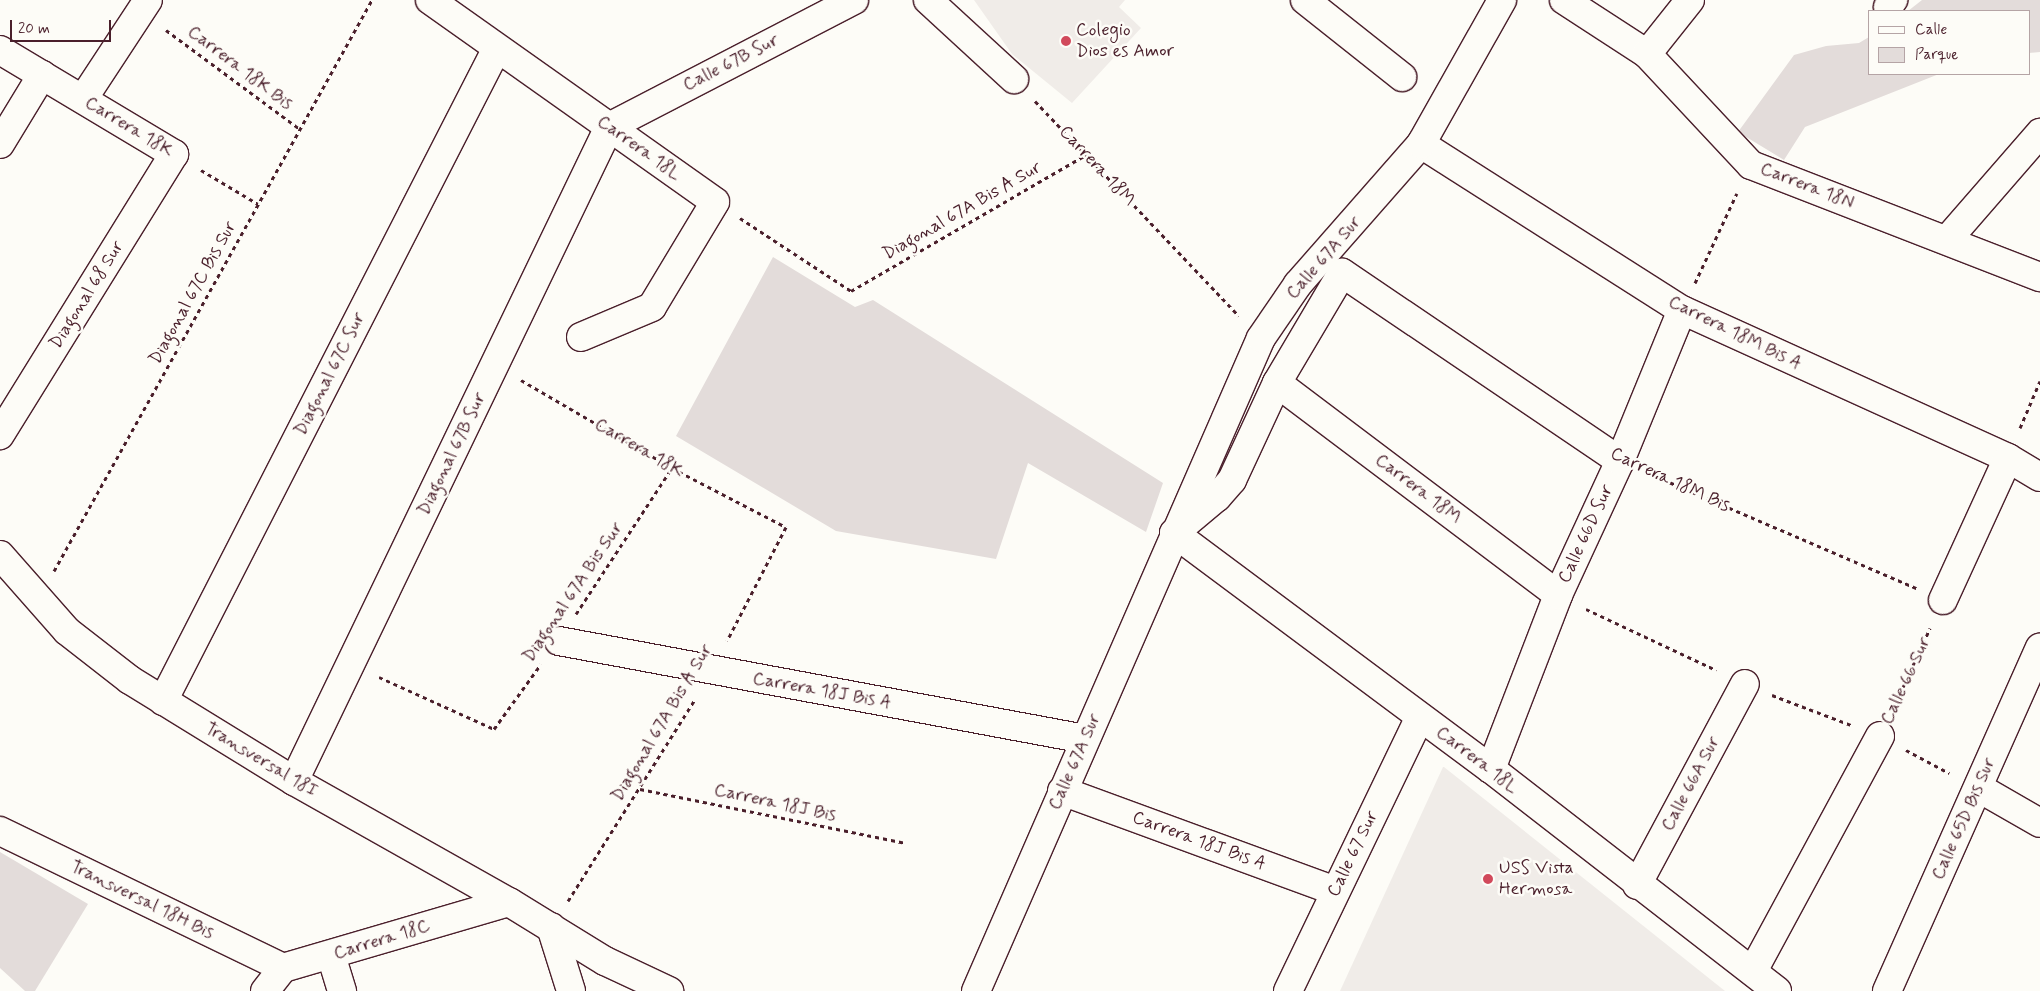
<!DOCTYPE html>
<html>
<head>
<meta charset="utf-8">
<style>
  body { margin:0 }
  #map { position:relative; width:2040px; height:991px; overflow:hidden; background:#fdfcf7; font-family:Mynerve,sans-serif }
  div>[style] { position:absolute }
  .built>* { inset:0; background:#f0ece8 }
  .green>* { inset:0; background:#e3dcda }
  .path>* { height:3px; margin-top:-1.5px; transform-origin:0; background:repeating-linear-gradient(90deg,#4a1f2b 0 4px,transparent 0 8px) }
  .roads { filter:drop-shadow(1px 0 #4a1f2b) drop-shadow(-1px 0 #4a1f2b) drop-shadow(0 1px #4a1f2b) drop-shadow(0 -1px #4a1f2b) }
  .minor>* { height:28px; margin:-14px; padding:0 14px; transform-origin:14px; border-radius:14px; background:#fdfcf7 }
  .dots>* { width:14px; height:14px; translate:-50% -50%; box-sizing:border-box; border:2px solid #fdfcf7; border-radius:50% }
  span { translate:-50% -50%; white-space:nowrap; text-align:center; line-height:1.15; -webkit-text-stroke:5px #fdfcf7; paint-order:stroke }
  .poi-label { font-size:18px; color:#4a1f2b }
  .left { translate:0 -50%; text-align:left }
  .street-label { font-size:18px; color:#4a1f2b }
  .legend { position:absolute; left:1868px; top:10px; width:162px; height:65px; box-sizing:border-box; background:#fdfcf7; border:1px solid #b5a4a5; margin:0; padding:6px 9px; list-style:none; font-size:15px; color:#4a1f2b }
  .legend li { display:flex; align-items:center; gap:10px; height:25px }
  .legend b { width:25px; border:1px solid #b5a4a5 }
  .scale { position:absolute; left:10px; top:20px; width:101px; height:22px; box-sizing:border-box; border:2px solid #4a1f2b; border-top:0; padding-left:6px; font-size:15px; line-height:18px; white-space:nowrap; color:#4a1f2b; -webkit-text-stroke:4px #fdfcf7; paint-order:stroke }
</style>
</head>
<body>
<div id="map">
  <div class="built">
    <i style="clip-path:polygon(974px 0,1125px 0,1119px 7px,1141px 28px,1072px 103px,1012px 54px)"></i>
    <i style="clip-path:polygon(1443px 767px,1444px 767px,1725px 991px,1340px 991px)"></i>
  </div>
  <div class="green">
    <i style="clip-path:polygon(1922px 0,2040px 0,2040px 52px,2029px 53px,2029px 11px,1908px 11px)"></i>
    <i style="clip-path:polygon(1869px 37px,1869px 74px,1939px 74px,1805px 127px,1784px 160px,1738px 132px,1794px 55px,1826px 46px,1859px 43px)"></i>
    <i style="clip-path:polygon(773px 257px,855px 307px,873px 300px,1163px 483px,1146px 532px,1028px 463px,996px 559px,836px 531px,676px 436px)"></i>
    <i style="clip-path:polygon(0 852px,88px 904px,35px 991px,25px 991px,0 968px)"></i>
  </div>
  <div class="path">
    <i style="left:166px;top:30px;width:167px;rotate:36.5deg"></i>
    <i style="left:1035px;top:101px;width:296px;rotate:46.5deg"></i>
    <i style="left:201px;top:170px;width:66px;rotate:30.8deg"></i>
    <i style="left:740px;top:218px;width:133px;rotate:33.3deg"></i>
    <i style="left:851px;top:291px;width:272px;rotate:-30.1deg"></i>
    <i style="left:1695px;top:283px;width:99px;rotate:-65deg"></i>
    <i style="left:521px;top:380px;width:175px;rotate:30.2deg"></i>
    <i style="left:672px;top:468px;width:128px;rotate:27.4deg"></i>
    <i style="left:786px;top:527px;width:128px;rotate:117.4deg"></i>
    <i style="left:2020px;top:428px;width:51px;rotate:-66.9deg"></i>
    <i style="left:1648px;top:473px;width:292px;rotate:23.2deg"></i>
    <i style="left:54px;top:571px;width:654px;rotate:-60.89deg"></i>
    <i style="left:1586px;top:609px;width:144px;rotate:25.1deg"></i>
    <i style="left:576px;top:614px;width:175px;rotate:-56.7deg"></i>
    <i style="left:379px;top:677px;width:126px;rotate:24.3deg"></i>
    <i style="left:494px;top:729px;width:80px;rotate:-54.1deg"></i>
    <i style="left:1772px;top:695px;width:85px;rotate:20.8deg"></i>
    <i style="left:1893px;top:709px;width:89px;rotate:-65.4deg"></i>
    <i style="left:1906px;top:750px;width:49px;rotate:28.1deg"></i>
    <i style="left:640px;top:789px;width:270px;rotate:11.5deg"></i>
    <i style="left:568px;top:901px;width:239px;rotate:-57.8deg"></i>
  </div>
  <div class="roads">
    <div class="minor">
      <i style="left:430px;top:0;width:349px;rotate:35.3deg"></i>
      <i style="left:715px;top:202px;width:122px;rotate:121deg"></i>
      <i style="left:652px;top:307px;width:77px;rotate:157.1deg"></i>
      <i style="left:928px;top:0;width:117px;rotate:42.6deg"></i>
      <i style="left:1305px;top:0;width:124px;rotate:38.4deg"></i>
      <i style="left:1564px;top:0;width:99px;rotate:33deg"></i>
      <i style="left:1647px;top:54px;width:152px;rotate:46.9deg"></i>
      <i style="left:1751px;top:165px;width:310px;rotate:21.2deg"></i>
      <i style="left:1888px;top:7px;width:9px;rotate:-54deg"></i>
      <i style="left:0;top:50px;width:203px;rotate:30.9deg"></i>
      <i style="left:174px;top:154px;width:331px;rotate:121.8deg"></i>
      <i style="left:1647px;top:54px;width:69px;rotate:-51.5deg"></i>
      <i style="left:83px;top:99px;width:118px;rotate:-56.7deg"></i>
      <i style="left:0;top:144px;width:81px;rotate:-58.7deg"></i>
      <i style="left:1421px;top:144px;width:309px;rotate:32.5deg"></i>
      <i style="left:1682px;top:310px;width:358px;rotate:24.4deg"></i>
      <i style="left:2008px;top:458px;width:37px;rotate:31deg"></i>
      <i style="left:1947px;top:240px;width:142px;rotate:-49deg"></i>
      <i style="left:1277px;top:383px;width:352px;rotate:37deg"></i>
      <i style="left:1620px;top:461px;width:336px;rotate:-145.9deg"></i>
      <i style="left:1342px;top:273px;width:128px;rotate:120.6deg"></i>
      <i style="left:1277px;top:383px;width:107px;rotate:114.9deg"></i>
      <i style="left:1232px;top:480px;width:23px;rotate:131deg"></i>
      <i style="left:1217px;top:497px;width:56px;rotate:140.1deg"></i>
      <i style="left:1174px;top:533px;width:395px;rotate:36.7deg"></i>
      <i style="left:1491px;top:769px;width:362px;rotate:37.8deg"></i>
      <i style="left:0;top:555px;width:101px;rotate:48.6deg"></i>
      <i style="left:67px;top:631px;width:80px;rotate:37.9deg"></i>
      <i style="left:130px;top:680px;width:193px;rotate:31.6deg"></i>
      <i style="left:294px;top:781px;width:247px;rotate:29.4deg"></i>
      <i style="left:509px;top:902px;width:113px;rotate:31.6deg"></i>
      <i style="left:605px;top:961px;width:71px;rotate:25.1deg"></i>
      <i style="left:1943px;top:600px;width:156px;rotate:-65.4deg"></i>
      <i style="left:559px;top:641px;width:535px;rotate:10.55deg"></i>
      <i style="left:163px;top:701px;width:733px;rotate:-62.91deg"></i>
      <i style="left:1491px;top:769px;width:186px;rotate:-68.9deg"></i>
      <i style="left:1558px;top:595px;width:148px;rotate:-65.2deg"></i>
      <i style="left:1620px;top:461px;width:163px;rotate:-67.7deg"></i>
      <i style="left:294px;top:781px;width:726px;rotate:-64.28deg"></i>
      <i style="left:609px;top:127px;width:276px;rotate:-27.4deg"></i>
      <i style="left:1979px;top:788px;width:70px;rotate:29.8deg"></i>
      <i style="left:1062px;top:791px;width:291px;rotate:20.1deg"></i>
      <i style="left:0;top:831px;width:314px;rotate:25.8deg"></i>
      <i style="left:1637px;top:885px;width:228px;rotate:-61.8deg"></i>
      <i style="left:551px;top:927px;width:67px;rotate:72.6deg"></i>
      <i style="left:331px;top:955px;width:38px;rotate:73deg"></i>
      <i style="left:1753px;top:971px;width:267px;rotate:-61.6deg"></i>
      <i style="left:265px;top:991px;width:29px;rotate:-52deg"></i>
      <i style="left:283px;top:968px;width:235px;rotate:-16.3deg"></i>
      <i style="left:976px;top:991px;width:712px;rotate:-66.42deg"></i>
      <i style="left:1261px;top:338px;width:65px;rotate:-55.6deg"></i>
      <i style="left:1298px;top:284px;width:186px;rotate:-48.7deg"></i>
      <i style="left:1421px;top:144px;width:165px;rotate:-60.6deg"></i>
      <i style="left:1288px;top:991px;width:304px;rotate:-64.3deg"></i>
      <i style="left:1887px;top:991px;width:376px;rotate:-66deg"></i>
    </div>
  </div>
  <div class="dots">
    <i style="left:1066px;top:41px;background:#d1495b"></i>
    <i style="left:1488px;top:879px;background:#d1495b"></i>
  </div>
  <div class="poi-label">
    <span class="left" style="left:1076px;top:41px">Colegio<br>Dios es Amor</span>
    <span class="left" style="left:1499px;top:879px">USS Vista<br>Hermosa</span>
  </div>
  <div class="street-label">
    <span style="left:731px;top:63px;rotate:-27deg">Calle 67B Sur</span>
    <span style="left:240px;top:68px;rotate:37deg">Carrera 18K Bis</span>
    <span style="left:129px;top:127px;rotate:31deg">Carrera 18K</span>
    <span style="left:639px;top:148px;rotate:35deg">Carrera 18L</span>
    <span style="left:1097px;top:166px;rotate:47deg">Carrera 18M</span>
    <span style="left:1807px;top:186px;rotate:21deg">Carrera 18N</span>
    <span style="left:962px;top:211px;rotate:-30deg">Diagonal 67A Bis A Sur</span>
    <span style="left:1324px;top:258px;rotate:-49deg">Calle 67A Sur</span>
    <span style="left:193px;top:293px;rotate:-61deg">Diagonal 67C Bis Sur</span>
    <span style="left:87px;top:295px;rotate:-58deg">Diagonal 68 Sur</span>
    <span style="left:1735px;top:333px;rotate:26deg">Carrera 18M Bis A</span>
    <span style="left:330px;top:374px;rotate:-63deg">Diagonal 67C Sur</span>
    <span style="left:639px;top:448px;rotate:30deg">Carrera 18K</span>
    <span style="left:452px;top:454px;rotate:-64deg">Diagonal 67B Sur</span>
    <span style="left:1670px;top:480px;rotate:25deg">Carrera 18M Bis</span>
    <span style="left:1418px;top:489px;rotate:37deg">Carrera 18M</span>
    <span style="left:1586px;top:534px;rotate:-65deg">Calle 66D Sur</span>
    <span style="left:573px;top:592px;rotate:-56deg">Diagonal 67A Bis Sur</span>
    <span style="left:1906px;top:681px;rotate:-65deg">Calle 66 Sur</span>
    <span style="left:822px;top:691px;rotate:10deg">Carrera 18J Bis A</span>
    <span style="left:662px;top:723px;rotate:-59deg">Diagonal 67A Bis A Sur</span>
    <span style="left:261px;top:760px;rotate:31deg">Transversal 18I</span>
    <span style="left:1477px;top:760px;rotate:37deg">Carrera 18L</span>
    <span style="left:1075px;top:762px;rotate:-66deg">Calle 67A Sur</span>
    <span style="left:1691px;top:784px;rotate:-62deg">Calle 66A Sur</span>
    <span style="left:775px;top:803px;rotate:12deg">Carrera 18J Bis</span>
    <span style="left:1964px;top:819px;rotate:-66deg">Calle 65D Bis Sur</span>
    <span style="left:1199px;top:841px;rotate:20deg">Carrera 18J Bis A</span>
    <span style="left:1353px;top:854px;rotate:-64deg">Calle 67 Sur</span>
    <span style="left:142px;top:900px;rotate:26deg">Transversal 18H Bis</span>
    <span style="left:382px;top:940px;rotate:-17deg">Carrera 18C</span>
  </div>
  <ul class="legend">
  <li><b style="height:6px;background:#fdfcf7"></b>Calle</li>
  <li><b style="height:14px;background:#e3dcda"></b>Parque</li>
  </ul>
  <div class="scale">20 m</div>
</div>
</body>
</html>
